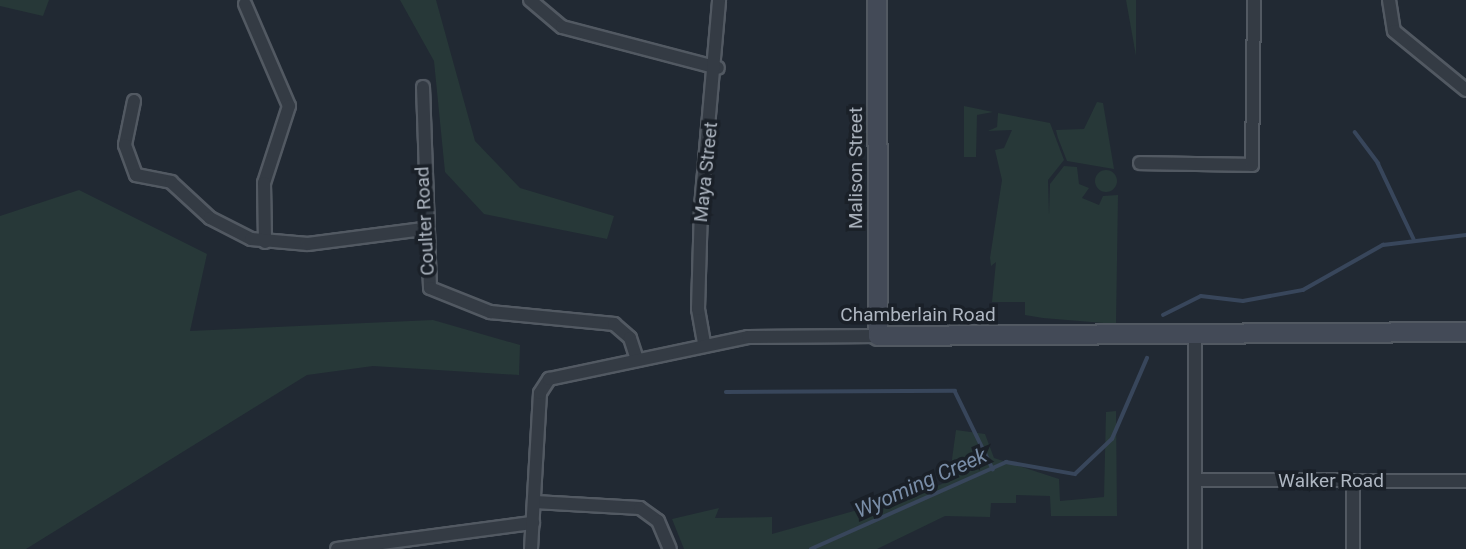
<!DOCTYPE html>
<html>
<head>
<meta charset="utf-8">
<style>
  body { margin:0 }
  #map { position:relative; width:1466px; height:549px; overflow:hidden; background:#212933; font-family:Roboto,sans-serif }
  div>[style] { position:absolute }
  .green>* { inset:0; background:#273838 }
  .round { border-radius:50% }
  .stream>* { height:3.5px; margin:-1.75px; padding:0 1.75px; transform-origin:1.75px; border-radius:1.75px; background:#38465b }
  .roads { filter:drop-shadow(2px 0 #525962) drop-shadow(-2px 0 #525962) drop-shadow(0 2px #525962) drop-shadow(0 -2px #525962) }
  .street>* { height:12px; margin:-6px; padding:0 6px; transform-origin:6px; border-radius:6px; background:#343b44 }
  .secondary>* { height:18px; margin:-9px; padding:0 9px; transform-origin:9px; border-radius:9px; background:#434a57 }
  span { translate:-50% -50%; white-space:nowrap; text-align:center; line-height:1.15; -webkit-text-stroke:7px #1a2028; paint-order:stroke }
  .street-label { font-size:19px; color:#aeb6c1 }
  .water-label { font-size:21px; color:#798da7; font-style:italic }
</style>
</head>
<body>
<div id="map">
  <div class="green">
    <i style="clip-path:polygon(0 0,49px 0,43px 16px,0 6px)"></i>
    <i style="clip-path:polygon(400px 0,436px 0,475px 141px,520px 188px,614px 216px,607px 239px,484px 214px,445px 172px,434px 61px)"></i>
    <i style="clip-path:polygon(1126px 0,1136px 0,1136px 56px)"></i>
    <i style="clip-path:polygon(1097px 102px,1103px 103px,1114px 169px,1067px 161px,1058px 138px,1056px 130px,1084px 129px)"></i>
    <i style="clip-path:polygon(964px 106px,993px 112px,977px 115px,976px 157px,964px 157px)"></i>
    <i style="clip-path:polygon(998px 113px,1050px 123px,1064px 160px,1048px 180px,1049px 215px,1050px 184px,1064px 166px,1077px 167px,1079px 184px,1089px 188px,1082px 198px,1099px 205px,1103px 196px,1118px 195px,1116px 324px,1043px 318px,1025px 315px,1025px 302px,992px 302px,996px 262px,991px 266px,990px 258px,1002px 180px,995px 150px,1004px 148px,1012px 130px,988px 131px,997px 127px)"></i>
    <i class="round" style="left:1095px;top:170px;width:22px;height:22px"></i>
    <i style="clip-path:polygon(79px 190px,207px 254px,190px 331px,433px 320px,520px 345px,519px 375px,373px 366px,307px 375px,26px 549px,0 549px,0 216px)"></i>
    <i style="clip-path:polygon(1116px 411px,1117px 516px,1051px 516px,1050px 496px,1016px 495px,1016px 503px,991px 503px,990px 517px,945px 516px,877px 549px,684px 549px,672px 519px,719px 508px,715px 518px,772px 517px,772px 534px,925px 491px,949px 481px,956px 430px,985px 434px,994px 458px,1059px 479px,1060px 501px,1104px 497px,1106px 412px)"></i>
  </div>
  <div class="stream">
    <i style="left:1355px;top:132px;width:39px;rotate:53deg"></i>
    <i style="left:1378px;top:163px;width:84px;rotate:64.7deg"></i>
    <i style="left:1163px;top:315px;width:42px;rotate:-26.6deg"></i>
    <i style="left:1201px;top:296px;width:42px;rotate:6.8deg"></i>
    <i style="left:1243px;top:301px;width:61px;rotate:-10.4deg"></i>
    <i style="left:1303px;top:290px;width:92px;rotate:-29.4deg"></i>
    <i style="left:1383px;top:245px;width:84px;rotate:-6.9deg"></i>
    <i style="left:726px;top:392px;width:229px;rotate:-0.3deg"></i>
    <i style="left:955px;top:391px;width:87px;rotate:64deg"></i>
    <i style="left:811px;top:549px;width:214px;rotate:-24deg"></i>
    <i style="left:1006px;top:462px;width:70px;rotate:9.9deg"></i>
    <i style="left:1075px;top:474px;width:51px;rotate:-43.4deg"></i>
    <i style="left:1112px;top:439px;width:88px;rotate:-66.6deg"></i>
  </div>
  <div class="roads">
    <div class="street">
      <i style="left:530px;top:0;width:42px;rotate:40.2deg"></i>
      <i style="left:562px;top:27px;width:161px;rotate:14.7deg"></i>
      <i style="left:1389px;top:0;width:31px;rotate:81deg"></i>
      <i style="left:1394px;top:31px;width:93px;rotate:39.3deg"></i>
      <i style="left:245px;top:4px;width:111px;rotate:66.7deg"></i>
      <i style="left:289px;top:106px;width:81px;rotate:108deg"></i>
      <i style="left:264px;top:183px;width:59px;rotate:89deg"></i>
      <i style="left:423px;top:87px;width:201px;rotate:88deg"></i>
      <i style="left:430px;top:288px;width:65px;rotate:21.8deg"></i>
      <i style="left:490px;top:312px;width:125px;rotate:5.5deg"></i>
      <i style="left:614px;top:324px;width:21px;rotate:41deg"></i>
      <i style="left:630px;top:338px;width:23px;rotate:72deg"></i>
      <i style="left:134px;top:101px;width:45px;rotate:101.6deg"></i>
      <i style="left:125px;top:145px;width:32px;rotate:70deg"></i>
      <i style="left:136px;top:175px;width:36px;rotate:11deg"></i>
      <i style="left:171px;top:182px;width:53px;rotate:42.7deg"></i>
      <i style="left:210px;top:218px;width:46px;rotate:27.1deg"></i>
      <i style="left:251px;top:239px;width:57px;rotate:5deg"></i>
      <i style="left:308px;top:244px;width:116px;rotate:-7.4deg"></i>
      <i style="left:1140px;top:163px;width:112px;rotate:1deg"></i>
      <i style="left:1252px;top:165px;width:165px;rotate:-89.3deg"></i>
      <i style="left:704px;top:343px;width:35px;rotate:-100deg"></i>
      <i style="left:698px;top:309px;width:102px;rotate:-88.3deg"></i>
      <i style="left:701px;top:207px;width:208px;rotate:-85deg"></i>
      <i style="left:1195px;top:480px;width:271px;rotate:0.2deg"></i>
      <i style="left:535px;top:502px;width:105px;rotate:3.3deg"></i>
      <i style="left:640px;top:508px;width:22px;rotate:36deg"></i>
      <i style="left:658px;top:521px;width:30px;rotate:67deg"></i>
      <i style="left:337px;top:549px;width:198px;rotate:-7.6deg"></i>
      <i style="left:531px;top:549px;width:156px;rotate:-86.7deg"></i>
      <i style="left:540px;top:393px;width:17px;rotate:-57deg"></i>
      <i style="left:549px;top:379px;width:203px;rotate:-11.9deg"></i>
      <i style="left:748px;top:337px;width:130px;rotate:-0.4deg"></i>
      <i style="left:1195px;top:549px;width:214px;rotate:-90deg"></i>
      <i style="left:1353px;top:549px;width:68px;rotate:-90deg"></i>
    </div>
    <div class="secondary">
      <i style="left:877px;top:0;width:336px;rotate:89.8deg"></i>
      <i style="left:878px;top:336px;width:588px;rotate:-0.39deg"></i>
    </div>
  </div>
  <div class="street-label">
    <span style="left:856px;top:168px;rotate:-90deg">Malison Street</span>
    <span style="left:706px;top:172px;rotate:-84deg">Maya Street</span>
    <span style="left:425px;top:221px;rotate:-93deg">Coulter Road</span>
    <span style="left:918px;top:315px">Chamberlain Road</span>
    <span style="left:1331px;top:481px">Walker Road</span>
  </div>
  <div class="water-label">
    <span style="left:921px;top:483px;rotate:-24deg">Wyoming Creek</span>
  </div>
</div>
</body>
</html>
